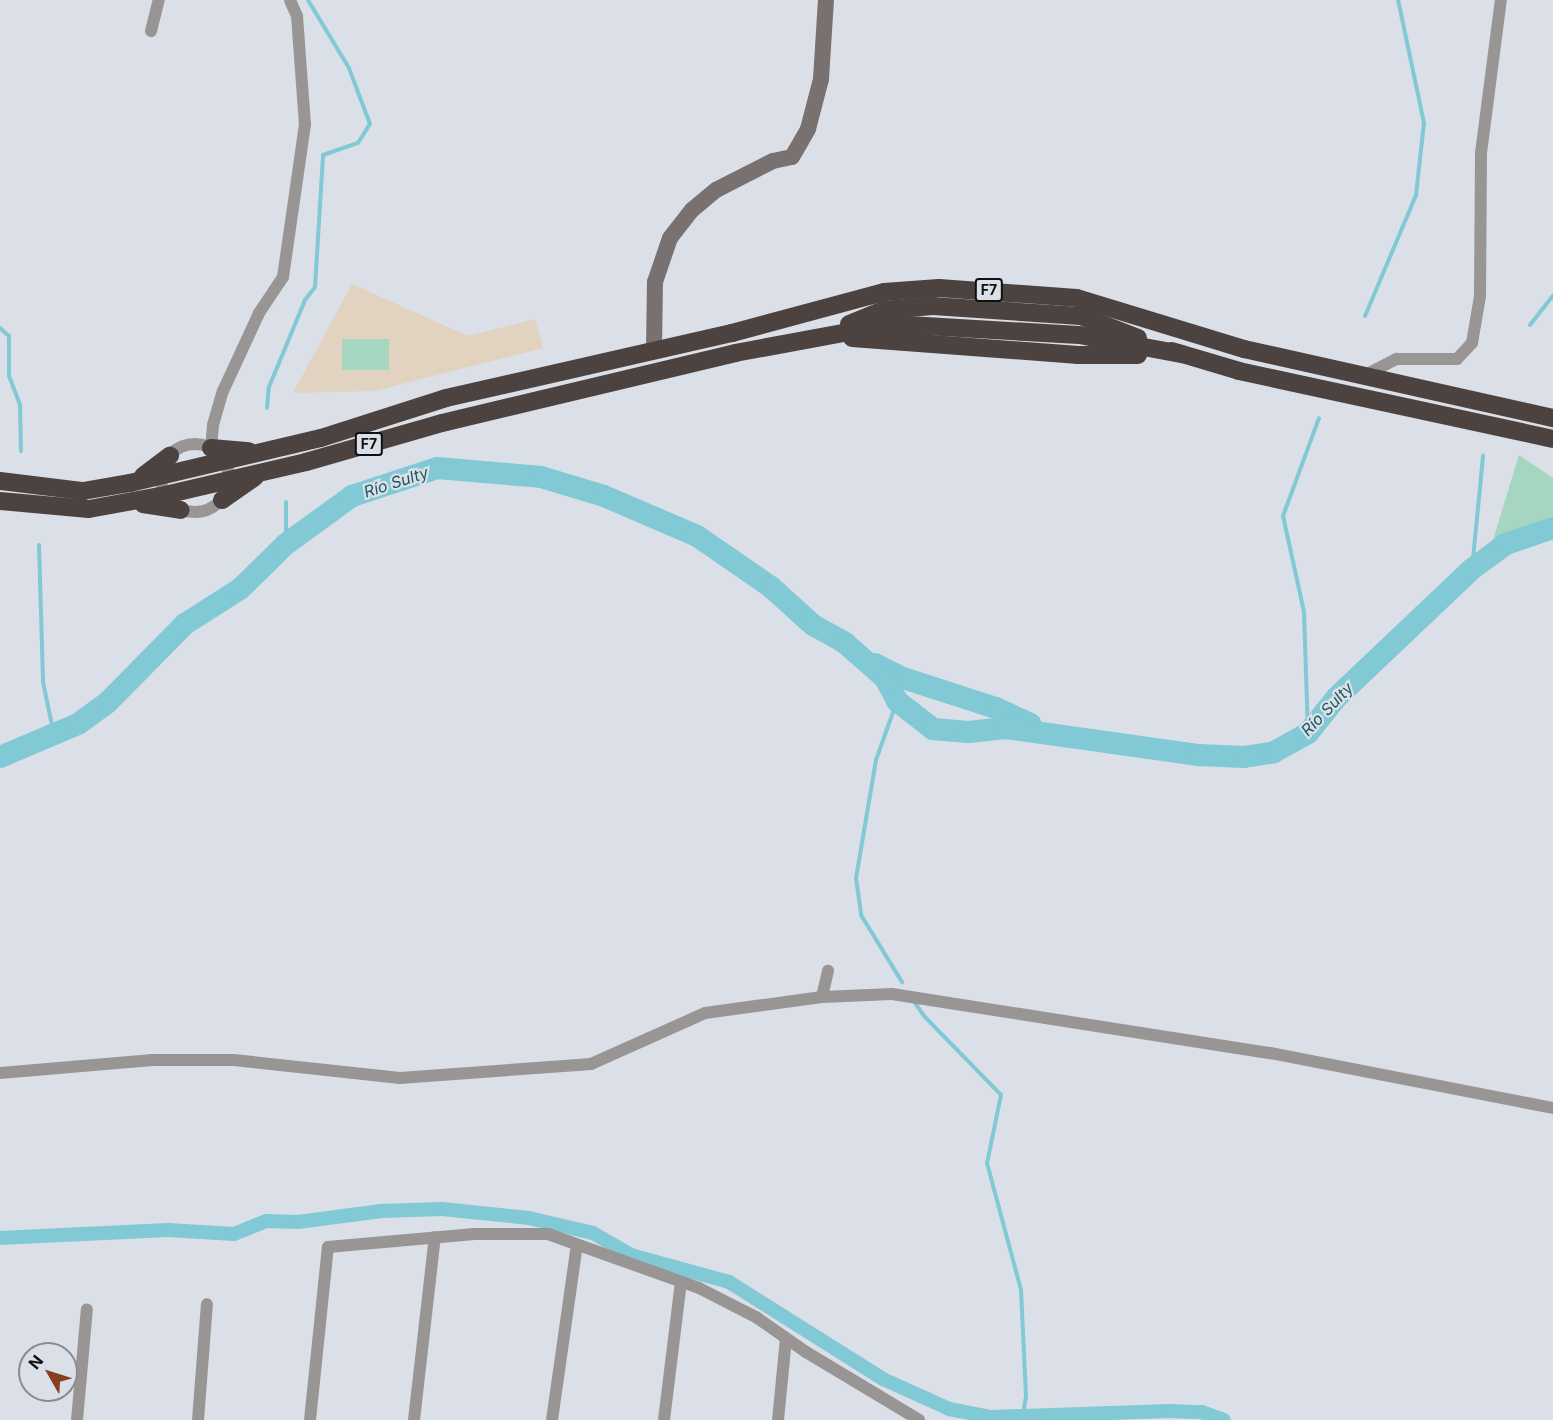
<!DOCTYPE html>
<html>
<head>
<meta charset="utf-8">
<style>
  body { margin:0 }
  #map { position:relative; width:1553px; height:1420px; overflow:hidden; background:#dbdfe7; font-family:Inter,sans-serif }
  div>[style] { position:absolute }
  .education>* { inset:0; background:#e2d2c0 }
  .green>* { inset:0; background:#a5d6bf; transform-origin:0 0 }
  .stream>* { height:4px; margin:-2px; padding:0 2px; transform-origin:2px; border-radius:2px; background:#80c9d5 }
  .canal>* { height:14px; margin:-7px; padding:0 7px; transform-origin:7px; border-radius:7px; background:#80c9d5 }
  .river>* { height:22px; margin:-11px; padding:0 11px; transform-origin:11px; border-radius:11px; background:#80c9d5 }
  .street>* { height:12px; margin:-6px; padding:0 6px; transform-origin:6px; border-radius:6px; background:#999594 }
  .street>.ring { margin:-6px; padding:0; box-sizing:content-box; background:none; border:12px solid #999594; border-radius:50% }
  .secondary>* { height:16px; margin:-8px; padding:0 8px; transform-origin:8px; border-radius:8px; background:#787170 }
  .highway>* { height:18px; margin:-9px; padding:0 9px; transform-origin:9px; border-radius:9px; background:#4c4341 }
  span { translate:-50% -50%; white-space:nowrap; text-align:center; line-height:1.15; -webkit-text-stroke:4.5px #dbdfe7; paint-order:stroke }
  .shield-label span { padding:2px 4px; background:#dbdfe7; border:2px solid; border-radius:4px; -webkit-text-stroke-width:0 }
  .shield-label { font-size:14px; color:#0e1012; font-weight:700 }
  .water-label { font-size:16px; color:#1a5861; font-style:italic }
  .north { position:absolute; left:18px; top:1342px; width:60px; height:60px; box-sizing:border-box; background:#dbdfe7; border:2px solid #898c92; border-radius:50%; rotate:309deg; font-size:16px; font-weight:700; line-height:24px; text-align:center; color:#0e1012 }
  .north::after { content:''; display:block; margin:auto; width:21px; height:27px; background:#873f20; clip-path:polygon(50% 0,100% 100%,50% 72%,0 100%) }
</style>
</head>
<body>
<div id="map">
  <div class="education">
    <i style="clip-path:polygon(352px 284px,468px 336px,535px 319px,543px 348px,374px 391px,293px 393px)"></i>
  </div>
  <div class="green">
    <i style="left:342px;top:339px;width:47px;height:31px"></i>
    <i style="clip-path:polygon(1519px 455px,1553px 478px,1553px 516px,1493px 540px)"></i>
  </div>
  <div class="stream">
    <i style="left:1365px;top:316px;width:131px;rotate:-67.1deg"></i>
    <i style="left:1416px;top:195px;width:72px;rotate:-83.7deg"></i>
    <i style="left:1424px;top:123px;width:126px;rotate:-101.9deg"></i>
    <i style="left:1530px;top:325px;width:37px;rotate:-52deg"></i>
    <i style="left:0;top:328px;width:12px;rotate:42deg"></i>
    <i style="left:9px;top:336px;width:40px;rotate:90deg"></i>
    <i style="left:9px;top:376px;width:31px;rotate:69deg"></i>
    <i style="left:20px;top:405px;width:46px;rotate:88.8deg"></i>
    <i style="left:267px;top:408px;width:21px;rotate:-85deg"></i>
    <i style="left:269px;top:387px;width:94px;rotate:-67.5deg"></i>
    <i style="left:305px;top:300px;width:16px;rotate:-52deg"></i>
    <i style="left:315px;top:287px;width:132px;rotate:-86.5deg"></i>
    <i style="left:323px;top:155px;width:37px;rotate:-19deg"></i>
    <i style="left:358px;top:143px;width:22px;rotate:-58deg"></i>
    <i style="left:370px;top:124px;width:60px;rotate:-110.6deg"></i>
    <i style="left:349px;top:68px;width:79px;rotate:-121.1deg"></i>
    <i style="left:286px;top:502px;width:42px;rotate:90deg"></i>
    <i style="left:39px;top:545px;width:137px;rotate:88.3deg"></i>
    <i style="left:43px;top:682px;width:54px;rotate:78.3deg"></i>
    <i style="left:1472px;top:569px;width:114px;rotate:-84.4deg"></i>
    <i style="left:897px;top:701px;width:63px;rotate:109.6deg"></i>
    <i style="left:876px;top:760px;width:120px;rotate:99.6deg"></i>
    <i style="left:856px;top:878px;width:37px;rotate:82deg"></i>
    <i style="left:861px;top:915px;width:79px;rotate:58.5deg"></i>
    <i style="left:1308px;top:733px;width:121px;rotate:-91.9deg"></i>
    <i style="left:1304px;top:612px;width:98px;rotate:-102.3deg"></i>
    <i style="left:1283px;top:516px;width:104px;rotate:-69.8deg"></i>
    <i style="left:913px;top:1000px;width:19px;rotate:55deg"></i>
    <i style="left:924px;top:1016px;width:110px;rotate:45.7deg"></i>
    <i style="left:1001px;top:1095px;width:69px;rotate:101.6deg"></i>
    <i style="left:987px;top:1163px;width:131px;rotate:75deg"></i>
    <i style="left:1021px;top:1290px;width:106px;rotate:87.3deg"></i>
    <i style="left:1026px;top:1396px;width:24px;rotate:99deg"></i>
  </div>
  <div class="canal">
    <i style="left:0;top:1238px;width:168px;rotate:-2.7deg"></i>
    <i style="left:168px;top:1230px;width:66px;rotate:3.5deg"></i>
    <i style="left:234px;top:1234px;width:35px;rotate:-22deg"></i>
    <i style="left:266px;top:1221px;width:32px;rotate:2deg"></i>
    <i style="left:298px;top:1222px;width:84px;rotate:-7.5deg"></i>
    <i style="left:381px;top:1211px;width:61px;rotate:-1.9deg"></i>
    <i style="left:442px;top:1209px;width:87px;rotate:5.9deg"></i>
    <i style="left:529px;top:1218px;width:66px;rotate:13.2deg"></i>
    <i style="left:593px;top:1233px;width:44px;rotate:30.1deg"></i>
    <i style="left:631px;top:1255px;width:102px;rotate:15.4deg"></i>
    <i style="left:729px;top:1282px;width:182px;rotate:32.2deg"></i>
    <i style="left:883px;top:1379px;width:72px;rotate:24.4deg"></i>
    <i style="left:949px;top:1409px;width:43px;rotate:10.8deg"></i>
    <i style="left:991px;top:1417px;width:178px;rotate:-1.9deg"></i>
    <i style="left:1169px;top:1411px;width:33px;rotate:2deg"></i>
    <i style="left:1202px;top:1412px;width:23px;rotate:20deg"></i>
  </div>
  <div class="river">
    <i style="left:875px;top:664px;width:31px;rotate:27deg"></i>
    <i style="left:903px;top:678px;width:98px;rotate:17.9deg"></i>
    <i style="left:996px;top:708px;width:38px;rotate:25deg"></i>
    <i style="left:0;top:757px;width:85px;rotate:-22.9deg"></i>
    <i style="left:78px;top:724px;width:37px;rotate:-36deg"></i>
    <i style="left:108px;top:702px;width:110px;rotate:-45.4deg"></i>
    <i style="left:185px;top:624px;width:65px;rotate:-32.5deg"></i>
    <i style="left:240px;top:589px;width:64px;rotate:-44.4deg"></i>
    <i style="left:286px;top:544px;width:82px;rotate:-36deg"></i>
    <i style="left:352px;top:496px;width:89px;rotate:-18.2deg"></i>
    <i style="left:437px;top:468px;width:104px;rotate:4.9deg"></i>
    <i style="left:541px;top:477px;width:66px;rotate:16.8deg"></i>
    <i style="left:604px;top:496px;width:101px;rotate:23.3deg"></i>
    <i style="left:697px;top:536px;width:90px;rotate:34.6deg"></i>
    <i style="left:771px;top:587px;width:57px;rotate:42.1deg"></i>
    <i style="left:813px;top:625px;width:37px;rotate:29deg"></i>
    <i style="left:845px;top:643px;width:53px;rotate:41.2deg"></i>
    <i style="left:885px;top:678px;width:26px;rotate:62deg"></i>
    <i style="left:897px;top:701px;width:46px;rotate:37.9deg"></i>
    <i style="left:933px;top:729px;width:35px;rotate:5deg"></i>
    <i style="left:968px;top:732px;width:38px;rotate:-6deg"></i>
    <i style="left:1006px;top:728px;width:195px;rotate:8deg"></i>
    <i style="left:1199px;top:755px;width:45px;rotate:2.5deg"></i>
    <i style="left:1244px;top:757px;width:30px;rotate:-9deg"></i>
    <i style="left:1274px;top:752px;width:39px;rotate:-29deg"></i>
    <i style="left:1308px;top:733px;width:46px;rotate:-51.1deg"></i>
    <i style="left:1337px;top:697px;width:186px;rotate:-43.5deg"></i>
    <i style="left:1472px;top:569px;width:42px;rotate:-36.3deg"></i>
    <i style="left:1506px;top:544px;width:50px;rotate:-18.8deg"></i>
  </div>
  <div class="street">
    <i style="left:151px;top:31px;width:32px;rotate:-76deg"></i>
    <i style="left:1365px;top:375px;width:36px;rotate:-27deg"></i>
    <i style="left:1397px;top:359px;width:60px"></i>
    <i style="left:1457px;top:359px;width:22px;rotate:-47deg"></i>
    <i style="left:1472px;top:343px;width:48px;rotate:-80.3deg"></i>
    <i style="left:1480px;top:296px;width:143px;rotate:-89.6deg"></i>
    <i style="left:1481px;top:153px;width:154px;rotate:-82.6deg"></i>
    <i class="ring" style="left:161px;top:444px;width:56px;height:56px"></i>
    <i style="left:211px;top:448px;width:23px;rotate:-85deg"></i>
    <i style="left:213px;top:425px;width:35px;rotate:-74deg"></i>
    <i style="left:223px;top:391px;width:86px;rotate:-65.2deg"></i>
    <i style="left:259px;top:313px;width:43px;rotate:-56.3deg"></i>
    <i style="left:283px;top:277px;width:154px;rotate:-81.8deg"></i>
    <i style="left:305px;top:125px;width:109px;rotate:-94.2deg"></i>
    <i style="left:297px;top:16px;width:17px;rotate:-114deg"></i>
    <i style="left:822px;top:997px;width:27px;rotate:-77deg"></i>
    <i style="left:0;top:1073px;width:153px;rotate:-4.9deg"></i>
    <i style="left:152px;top:1060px;width:82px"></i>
    <i style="left:234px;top:1060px;width:167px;rotate:6.2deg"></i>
    <i style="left:400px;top:1078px;width:192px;rotate:-4.2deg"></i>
    <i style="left:591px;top:1064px;width:125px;rotate:-24.1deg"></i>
    <i style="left:705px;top:1013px;width:118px;rotate:-7.8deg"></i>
    <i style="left:822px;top:997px;width:70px;rotate:-2.5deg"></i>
    <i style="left:892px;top:994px;width:383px;rotate:8.9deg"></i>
    <i style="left:1270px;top:1053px;width:288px;rotate:11deg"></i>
    <i style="left:77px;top:1420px;width:111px;rotate:-84.9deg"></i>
    <i style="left:198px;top:1420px;width:116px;rotate:-85.6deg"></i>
    <i style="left:310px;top:1420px;width:174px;rotate:-84.1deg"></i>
    <i style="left:328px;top:1247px;width:147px;rotate:-5.1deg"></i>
    <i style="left:474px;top:1234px;width:74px"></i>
    <i style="left:548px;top:1234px;width:160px;rotate:19.7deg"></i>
    <i style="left:699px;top:1288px;width:64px;rotate:27deg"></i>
    <i style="left:756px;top:1317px;width:61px;rotate:35deg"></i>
    <i style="left:806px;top:1352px;width:132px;rotate:31deg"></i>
    <i style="left:414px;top:1420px;width:184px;rotate:-83.5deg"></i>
    <i style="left:552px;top:1420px;width:177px;rotate:-81.9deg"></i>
    <i style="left:664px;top:1420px;width:139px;rotate:-83deg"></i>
    <i style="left:778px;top:1420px;width:82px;rotate:-84.4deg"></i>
  </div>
  <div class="secondary">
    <i style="left:654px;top:350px;width:68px;rotate:-89.2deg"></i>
    <i style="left:655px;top:282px;width:46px;rotate:-71.2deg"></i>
    <i style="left:670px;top:238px;width:36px;rotate:-52deg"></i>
    <i style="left:692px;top:210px;width:31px;rotate:-40deg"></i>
    <i style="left:716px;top:190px;width:64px;rotate:-27deg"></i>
    <i style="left:773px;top:161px;width:19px;rotate:-12deg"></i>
    <i style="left:792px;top:157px;width:32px;rotate:-60deg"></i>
    <i style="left:808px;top:129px;width:52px;rotate:-75.4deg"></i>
    <i style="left:821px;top:79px;width:79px;rotate:-86.4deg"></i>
  </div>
  <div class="highway">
    <i style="left:849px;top:324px;width:37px;rotate:-22deg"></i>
    <i style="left:883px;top:310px;width:50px;rotate:-4.6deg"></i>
    <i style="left:933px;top:306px;width:148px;rotate:3.9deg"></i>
    <i style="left:1081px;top:316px;width:61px;rotate:21.1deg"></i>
    <i style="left:852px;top:338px;width:227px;rotate:4.3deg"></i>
    <i style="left:1078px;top:355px;width:60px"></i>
    <i style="left:1172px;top:351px;width:70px;rotate:16.6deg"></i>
    <i style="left:1239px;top:371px;width:321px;rotate:12.2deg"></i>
    <i style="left:211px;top:448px;width:38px;rotate:5deg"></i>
    <i style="left:143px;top:476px;width:34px;rotate:-37deg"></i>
    <i style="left:0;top:481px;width:84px;rotate:6.9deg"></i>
    <i style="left:83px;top:491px;width:48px;rotate:-9.7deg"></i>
    <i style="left:130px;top:483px;width:196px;rotate:-13.3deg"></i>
    <i style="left:321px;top:438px;width:131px;rotate:-17.7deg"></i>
    <i style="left:446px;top:398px;width:293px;rotate:-12.8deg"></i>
    <i style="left:732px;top:333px;width:157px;rotate:-15.1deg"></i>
    <i style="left:884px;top:292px;width:55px;rotate:-4.2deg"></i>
    <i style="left:939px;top:288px;width:138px;rotate:4.1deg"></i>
    <i style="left:1077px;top:298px;width:175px;rotate:17deg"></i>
    <i style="left:1244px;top:349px;width:317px;rotate:12.6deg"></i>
    <i style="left:222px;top:500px;width:40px;rotate:-34.9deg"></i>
    <i style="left:0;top:501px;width:89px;rotate:5.1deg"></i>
    <i style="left:89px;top:509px;width:77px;rotate:-10.4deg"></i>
    <i style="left:165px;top:495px;width:145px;rotate:-13.2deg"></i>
    <i style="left:306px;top:462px;width:141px;rotate:-16deg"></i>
    <i style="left:442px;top:423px;width:301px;rotate:-13.4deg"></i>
    <i style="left:735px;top:353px;width:160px;rotate:-10.5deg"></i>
    <i style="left:892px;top:324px;width:187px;rotate:3.4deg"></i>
    <i style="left:1079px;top:335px;width:105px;rotate:10.5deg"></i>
    <i style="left:143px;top:504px;width:38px;rotate:9deg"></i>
  </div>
  <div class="shield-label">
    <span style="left:989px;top:290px">F7</span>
    <span style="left:369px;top:444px">F7</span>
  </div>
  <div class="water-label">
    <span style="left:396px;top:482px;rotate:-18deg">Río Sulty</span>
    <span style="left:1327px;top:709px;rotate:-46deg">Río Sulty</span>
  </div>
  <div class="north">N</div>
</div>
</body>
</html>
